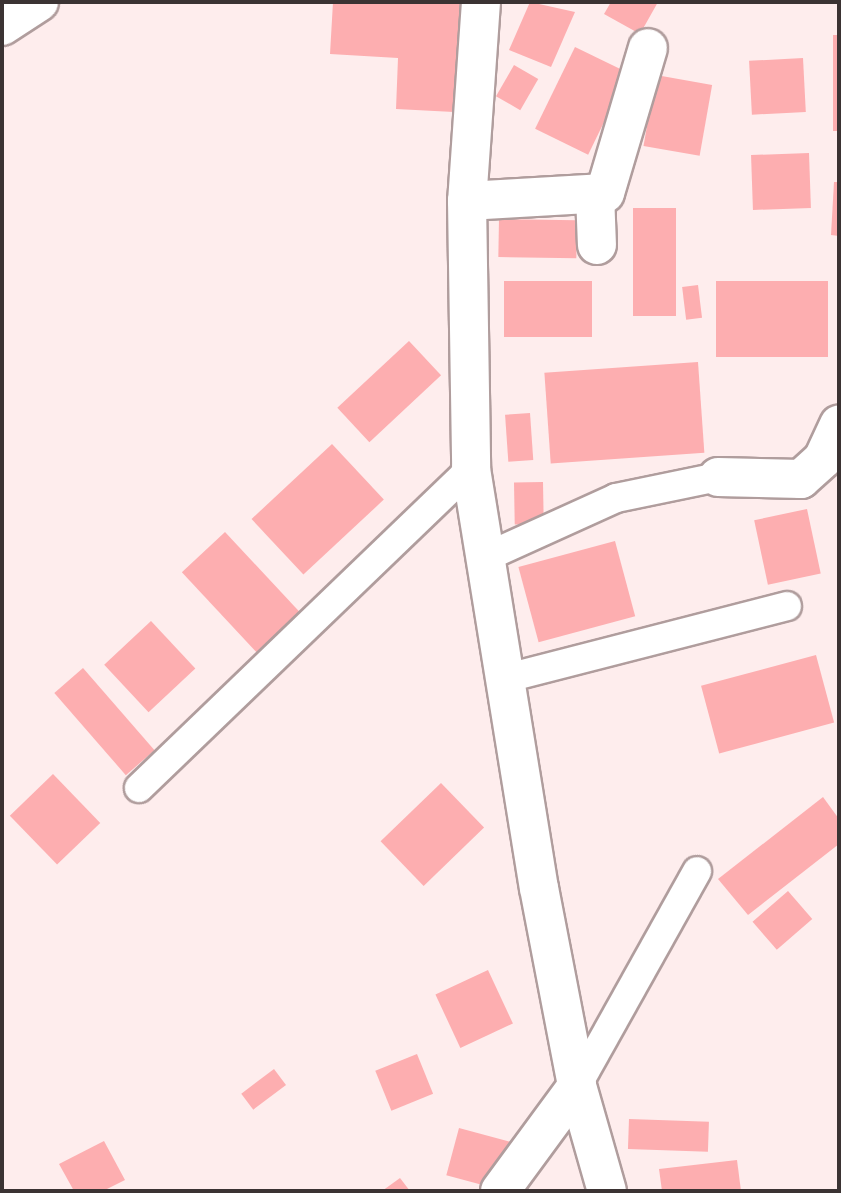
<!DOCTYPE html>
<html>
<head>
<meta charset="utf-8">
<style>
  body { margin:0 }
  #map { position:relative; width:841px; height:1193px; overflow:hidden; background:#feeded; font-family:"Titillium Web",sans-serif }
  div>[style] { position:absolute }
  .building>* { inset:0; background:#fdaeb0; transform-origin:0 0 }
  .roads { filter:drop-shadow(2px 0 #b09d9d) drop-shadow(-2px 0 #b09d9d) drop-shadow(0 2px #b09d9d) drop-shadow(0 -2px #b09d9d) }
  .service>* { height:28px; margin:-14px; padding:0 14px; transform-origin:14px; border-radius:14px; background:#fff }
  .minor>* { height:38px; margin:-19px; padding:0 19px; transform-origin:19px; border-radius:19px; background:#fff }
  span { translate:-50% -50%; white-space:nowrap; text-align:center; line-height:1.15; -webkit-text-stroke:5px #fefefe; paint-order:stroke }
  .frame { position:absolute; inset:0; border:4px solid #3b3333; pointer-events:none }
</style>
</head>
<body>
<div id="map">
  <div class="building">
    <i style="clip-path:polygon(333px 2px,460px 2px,454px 112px,396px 109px,398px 58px,330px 54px)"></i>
    <i style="clip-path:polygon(530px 2px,575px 12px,551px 67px,509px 50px)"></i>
    <i style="clip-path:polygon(611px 2px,658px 2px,640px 34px,604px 14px)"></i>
    <i style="left:833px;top:35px;width:6px;height:96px"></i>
    <i style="left:575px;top:47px;width:59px;height:91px;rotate:26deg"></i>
    <i style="left:803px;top:58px;width:54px;height:54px;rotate:87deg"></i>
    <i style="left:514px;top:65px;width:28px;height:36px;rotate:30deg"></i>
    <i style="left:656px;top:75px;width:57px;height:72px;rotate:10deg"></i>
    <i style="left:809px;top:153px;width:55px;height:58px;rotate:88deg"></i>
    <i style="clip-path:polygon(834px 182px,839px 182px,839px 236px,831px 235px)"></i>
    <i style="left:633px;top:208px;width:43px;height:108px"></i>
    <i style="left:499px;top:219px;width:78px;height:38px;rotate:1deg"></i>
    <i style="left:504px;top:281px;width:88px;height:56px"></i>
    <i style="left:716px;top:281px;width:112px;height:76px"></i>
    <i style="left:698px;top:285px;width:33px;height:16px;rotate:83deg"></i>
    <i style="left:409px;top:341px;width:47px;height:98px;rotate:47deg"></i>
    <i style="left:698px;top:362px;width:91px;height:154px;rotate:86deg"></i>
    <i style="left:2px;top:413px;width:2px;height:63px"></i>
    <i style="left:530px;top:413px;width:47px;height:25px;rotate:86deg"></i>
    <i style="left:332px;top:444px;width:76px;height:110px;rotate:47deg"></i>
    <i style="left:543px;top:482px;width:42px;height:29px;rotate:89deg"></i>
    <i style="left:807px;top:509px;width:66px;height:54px;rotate:78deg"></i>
    <i style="left:225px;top:532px;width:117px;height:59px;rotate:47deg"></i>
    <i style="left:615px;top:541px;width:78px;height:100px;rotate:75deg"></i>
    <i style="left:151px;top:621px;width:65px;height:64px;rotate:47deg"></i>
    <i style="left:816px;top:655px;width:70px;height:119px;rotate:75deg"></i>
    <i style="left:83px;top:668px;width:109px;height:38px;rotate:49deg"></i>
    <i style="left:53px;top:774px;width:68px;height:60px;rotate:46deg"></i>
    <i style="left:441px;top:783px;width:62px;height:84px;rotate:46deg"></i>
    <i style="clip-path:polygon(823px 797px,839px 819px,839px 844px,748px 915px,718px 879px)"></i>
    <i style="left:788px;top:891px;width:37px;height:47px;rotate:49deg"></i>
    <i style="left:488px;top:970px;width:59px;height:58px;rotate:65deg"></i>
    <i style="left:417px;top:1054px;width:43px;height:45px;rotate:68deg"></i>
    <i style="left:274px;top:1069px;width:20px;height:41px;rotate:53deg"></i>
    <i style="left:629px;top:1119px;width:80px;height:30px;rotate:2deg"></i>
    <i style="left:459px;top:1128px;width:53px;height:49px;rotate:15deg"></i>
    <i style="clip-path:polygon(104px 1141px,125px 1180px,103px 1191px,74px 1191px,59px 1164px)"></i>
    <i style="clip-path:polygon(737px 1160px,741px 1191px,662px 1191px,659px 1169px)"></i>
    <i style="clip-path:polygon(400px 1178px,410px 1191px,382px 1191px)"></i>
  </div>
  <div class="roads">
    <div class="service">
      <i style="left:486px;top:557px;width:143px;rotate:-24.4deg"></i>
      <i style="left:616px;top:498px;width:104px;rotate:-11.6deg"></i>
      <i style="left:507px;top:678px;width:289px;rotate:-14.4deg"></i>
      <i style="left:139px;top:788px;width:460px;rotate:-43.9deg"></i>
      <i style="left:577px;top:1086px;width:246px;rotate:-60.8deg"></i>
    </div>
    <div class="minor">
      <i style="left:481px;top:2px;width:199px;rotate:94deg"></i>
      <i style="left:467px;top:201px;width:268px;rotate:89.1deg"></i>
      <i style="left:471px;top:469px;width:424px;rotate:80.8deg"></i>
      <i style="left:539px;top:888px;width:202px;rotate:79.1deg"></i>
      <i style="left:577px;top:1086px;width:109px;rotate:74.1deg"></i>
      <i style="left:2px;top:26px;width:44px;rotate:-33deg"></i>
      <i style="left:595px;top:194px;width:51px;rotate:87.8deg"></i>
      <i style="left:467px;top:201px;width:138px;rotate:-3.3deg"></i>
      <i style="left:605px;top:193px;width:151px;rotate:-73.5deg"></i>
      <i style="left:718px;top:477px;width:83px;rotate:1.4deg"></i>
      <i style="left:801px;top:479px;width:30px;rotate:-42deg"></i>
      <i style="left:823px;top:459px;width:38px;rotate:-65deg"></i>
      <i style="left:500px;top:1191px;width:130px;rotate:-53.7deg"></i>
    </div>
  </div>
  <div class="frame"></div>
</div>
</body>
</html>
